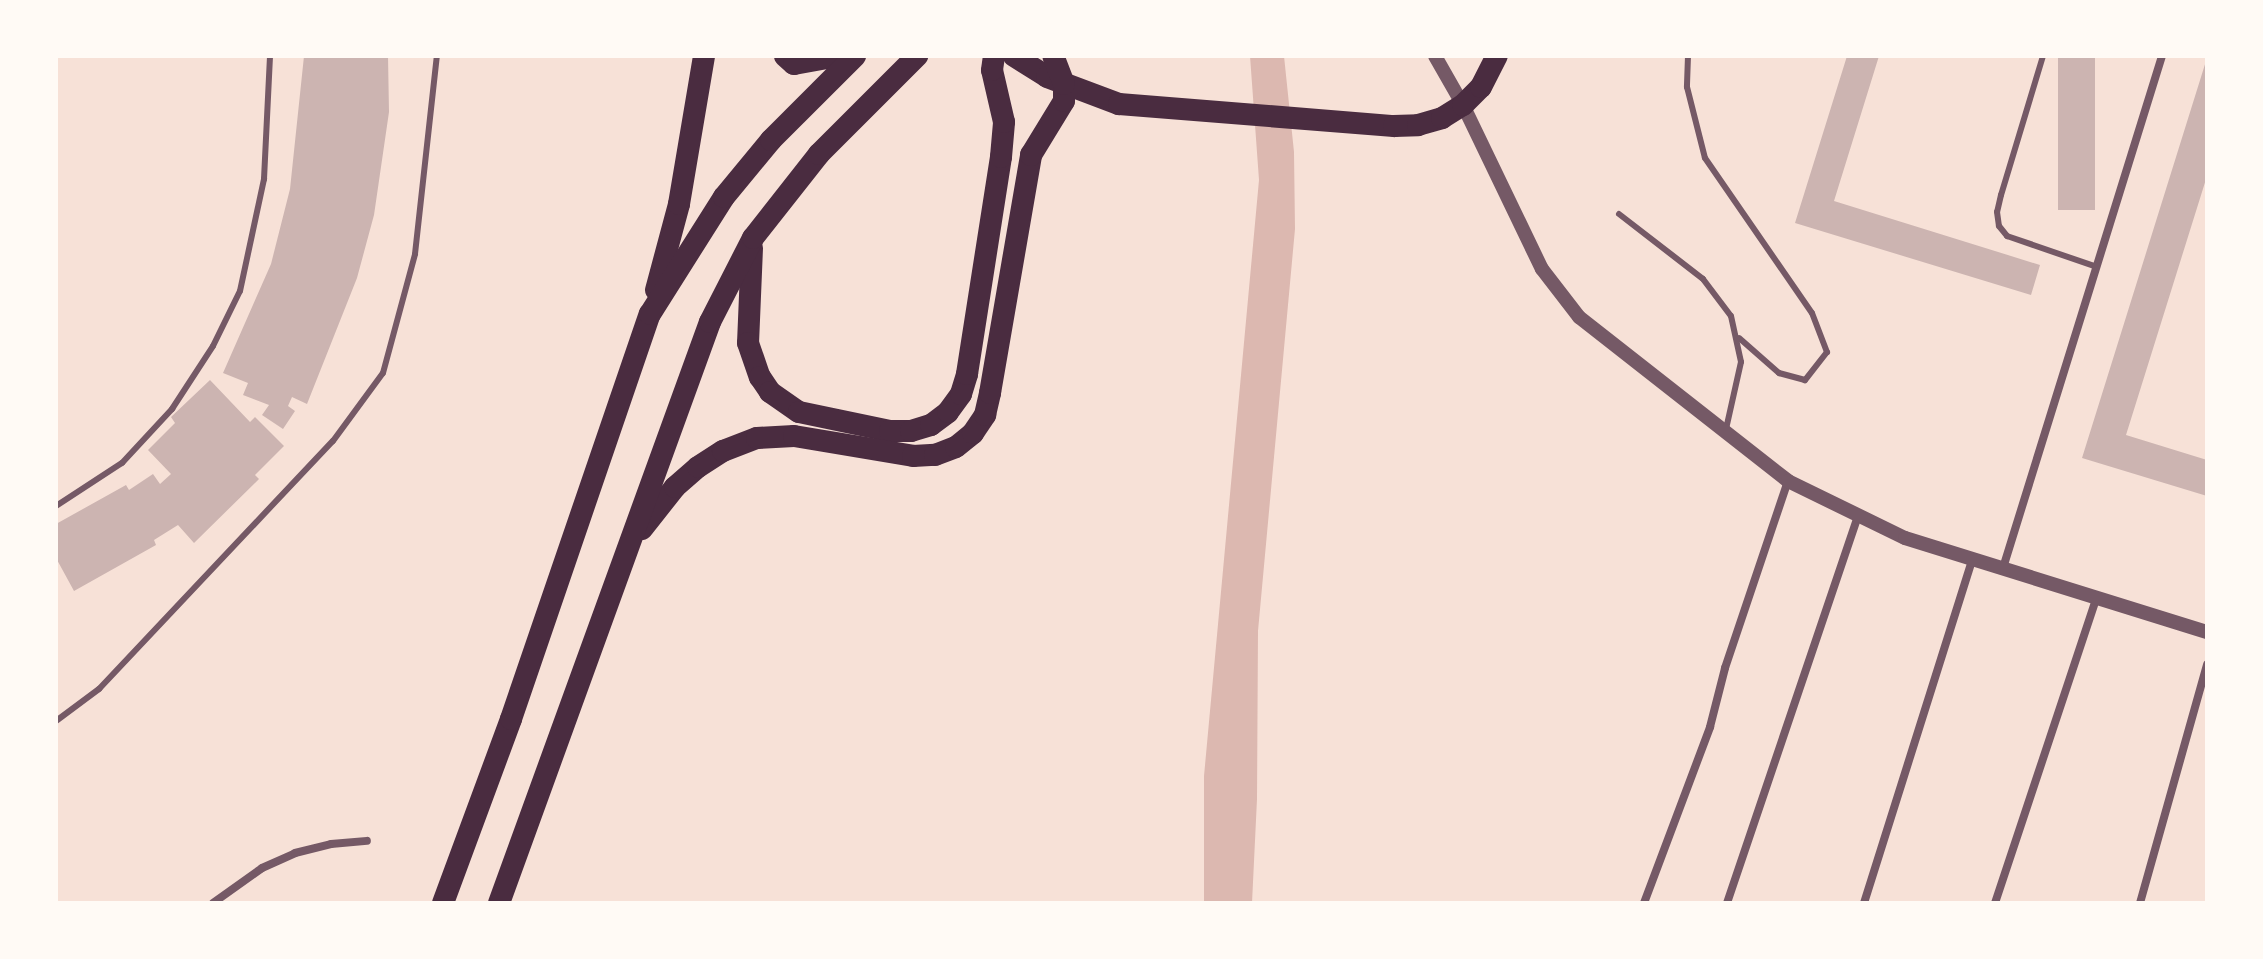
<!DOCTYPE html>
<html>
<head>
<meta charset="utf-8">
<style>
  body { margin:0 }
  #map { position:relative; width:2263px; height:959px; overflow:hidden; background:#f7e1d7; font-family:"Noto Sans",sans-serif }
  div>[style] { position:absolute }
  .water>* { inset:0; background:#dcb8b0 }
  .building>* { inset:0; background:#ccb4b1; transform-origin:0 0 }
  .service>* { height:6px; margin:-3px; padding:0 3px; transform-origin:3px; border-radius:3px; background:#755966 }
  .minor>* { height:8px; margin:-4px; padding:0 4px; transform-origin:4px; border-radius:4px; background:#755966 }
  .tertiary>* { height:14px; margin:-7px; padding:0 7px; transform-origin:7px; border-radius:7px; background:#755966 }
  .trunk>* { height:22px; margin:-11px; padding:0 11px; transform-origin:11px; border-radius:11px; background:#4a2c40 }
  span { translate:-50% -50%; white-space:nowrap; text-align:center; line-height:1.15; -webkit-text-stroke:8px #fffaf5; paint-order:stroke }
  .frame { position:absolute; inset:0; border:58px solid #fffaf5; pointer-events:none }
</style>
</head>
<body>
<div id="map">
  <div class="water">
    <i style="clip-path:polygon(1250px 56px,1284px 56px,1294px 152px,1295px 229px,1258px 631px,1257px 799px,1252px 903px,1204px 903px,1204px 776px,1259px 180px)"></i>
  </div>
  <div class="building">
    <i style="clip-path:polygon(304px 56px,388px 56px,389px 112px,374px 215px,357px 278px,307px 404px,292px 397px,288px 406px,295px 411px,283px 429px,262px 415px,269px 405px,243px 395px,248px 383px,223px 373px,271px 264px,290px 189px)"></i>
    <i style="clip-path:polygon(1847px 56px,1879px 56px,1834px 201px,2040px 265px,2031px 295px,1795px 223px)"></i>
    <i style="left:2058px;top:56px;width:37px;height:154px"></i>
    <i style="clip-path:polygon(2206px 61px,2207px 176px,2126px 435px,2207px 460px,2207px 496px,2082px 458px)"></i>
    <i style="clip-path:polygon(210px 380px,250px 422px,255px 417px,284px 446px,255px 475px,259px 479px,194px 543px,178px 525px,154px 540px,156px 545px,74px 591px,56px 558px,56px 524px,126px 485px,129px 490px,153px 474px,160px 484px,171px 474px,148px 450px,175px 423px,171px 417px)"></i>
  </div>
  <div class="service">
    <i style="left:1688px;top:56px;width:31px;rotate:92deg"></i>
    <i style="left:1687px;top:87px;width:73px;rotate:75.8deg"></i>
    <i style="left:1705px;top:158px;width:188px;rotate:55.4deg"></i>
    <i style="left:1812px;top:313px;width:42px;rotate:69deg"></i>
    <i style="left:1827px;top:352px;width:36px;rotate:128deg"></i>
    <i style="left:1805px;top:380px;width:27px;rotate:-165deg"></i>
    <i style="left:1779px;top:373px;width:53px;rotate:-138.8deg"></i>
    <i style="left:2043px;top:56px;width:145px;rotate:106.8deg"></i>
    <i style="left:2001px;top:195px;width:17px;rotate:103deg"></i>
    <i style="left:1997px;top:212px;width:14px;rotate:82deg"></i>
    <i style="left:1999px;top:226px;width:13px;rotate:51deg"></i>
    <i style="left:2007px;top:236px;width:95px;rotate:19deg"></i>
    <i style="left:1619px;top:214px;width:106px;rotate:37.7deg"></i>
    <i style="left:1703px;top:279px;width:46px;rotate:52.9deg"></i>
    <i style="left:1731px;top:316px;width:47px;rotate:77.7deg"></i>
    <i style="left:1741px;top:362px;width:69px;rotate:102.6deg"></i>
    <i style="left:56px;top:506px;width:79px;rotate:-33.1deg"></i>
    <i style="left:122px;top:463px;width:74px;rotate:-47.2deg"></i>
    <i style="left:172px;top:409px;width:75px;rotate:-56.9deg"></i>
    <i style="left:213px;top:346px;width:61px;rotate:-63.9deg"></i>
    <i style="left:240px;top:291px;width:115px;rotate:-77.9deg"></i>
    <i style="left:264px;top:179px;width:123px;rotate:-87.2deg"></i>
    <i style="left:56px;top:721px;width:54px;rotate:-36.7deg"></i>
    <i style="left:99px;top:689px;width:341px;rotate:-46.7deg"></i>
    <i style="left:333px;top:441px;width:84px;rotate:-53.7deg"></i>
    <i style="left:383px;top:373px;width:123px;rotate:-74.9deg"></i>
    <i style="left:415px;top:254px;width:199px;rotate:-83.7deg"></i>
  </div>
  <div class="minor">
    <i style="left:2003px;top:568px;width:536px;rotate:-72.75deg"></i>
    <i style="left:213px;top:903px;width:60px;rotate:-35.5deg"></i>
    <i style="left:262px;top:868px;width:36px;rotate:-24deg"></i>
    <i style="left:295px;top:853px;width:37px;rotate:-14deg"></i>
    <i style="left:331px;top:844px;width:36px;rotate:-5deg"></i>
    <i style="left:1644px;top:903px;width:188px;rotate:-69.4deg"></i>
    <i style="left:1710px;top:727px;width:61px;rotate:-75.7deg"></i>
    <i style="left:1725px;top:668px;width:197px;rotate:-71.4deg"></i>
    <i style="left:1727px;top:903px;width:408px;rotate:-71.3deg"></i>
    <i style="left:1864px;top:903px;width:362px;rotate:-72.5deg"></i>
    <i style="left:1995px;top:903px;width:320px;rotate:-71.6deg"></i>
    <i style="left:2140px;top:903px;width:248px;rotate:-74.3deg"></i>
  </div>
  <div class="tertiary">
    <i style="left:1435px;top:56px;width:56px;rotate:60.3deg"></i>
    <i style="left:1463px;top:105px;width:182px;rotate:64.3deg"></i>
    <i style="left:1542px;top:269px;width:61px;rotate:52.4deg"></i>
    <i style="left:1579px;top:317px;width:266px;rotate:38.1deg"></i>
    <i style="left:1788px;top:481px;width:130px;rotate:26deg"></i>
    <i style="left:1905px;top:538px;width:316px;rotate:17.3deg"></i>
  </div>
  <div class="trunk">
    <i style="left:785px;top:56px;width:12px;rotate:42deg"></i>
    <i style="left:794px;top:64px;width:45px;rotate:-10.3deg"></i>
    <i style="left:1014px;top:56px;width:39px;rotate:32deg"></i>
    <i style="left:1047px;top:77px;width:77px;rotate:20.6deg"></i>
    <i style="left:1119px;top:104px;width:276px;rotate:4.6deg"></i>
    <i style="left:1394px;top:126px;width:24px;rotate:-2deg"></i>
    <i style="left:1418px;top:125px;width:25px;rotate:-16deg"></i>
    <i style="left:1442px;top:118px;width:25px;rotate:-32deg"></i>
    <i style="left:1463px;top:105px;width:25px;rotate:-45deg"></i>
    <i style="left:1481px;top:87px;width:35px;rotate:-63deg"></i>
    <i style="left:752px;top:248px;width:95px;rotate:92.4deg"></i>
    <i style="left:748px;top:343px;width:36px;rotate:71deg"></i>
    <i style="left:760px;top:377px;width:18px;rotate:56deg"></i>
    <i style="left:770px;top:392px;width:35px;rotate:35deg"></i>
    <i style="left:799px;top:412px;width:93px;rotate:11.8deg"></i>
    <i style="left:890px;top:431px;width:21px"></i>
    <i style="left:911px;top:431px;width:21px;rotate:-17deg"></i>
    <i style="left:931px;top:425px;width:21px;rotate:-37deg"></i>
    <i style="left:948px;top:412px;width:22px;rotate:-54deg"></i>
    <i style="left:961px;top:394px;width:21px;rotate:-73deg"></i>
    <i style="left:967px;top:374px;width:220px;rotate:-81.1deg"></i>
    <i style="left:1001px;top:157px;width:35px;rotate:-85deg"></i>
    <i style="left:1004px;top:122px;width:53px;rotate:-103deg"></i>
    <i style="left:992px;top:70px;width:14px;rotate:-82deg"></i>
    <i style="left:656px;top:290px;width:89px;rotate:-75deg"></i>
    <i style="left:679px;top:204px;width:150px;rotate:-80.4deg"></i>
    <i style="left:642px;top:529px;width:53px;rotate:-51.8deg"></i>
    <i style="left:675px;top:487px;width:30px;rotate:-41deg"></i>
    <i style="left:698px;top:467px;width:30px;rotate:-33deg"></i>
    <i style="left:723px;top:451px;width:36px;rotate:-21deg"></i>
    <i style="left:757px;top:438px;width:37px;rotate:-3deg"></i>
    <i style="left:794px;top:436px;width:121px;rotate:9.5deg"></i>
    <i style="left:913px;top:456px;width:22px;rotate:-3deg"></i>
    <i style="left:935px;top:455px;width:22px;rotate:-21deg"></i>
    <i style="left:956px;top:447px;width:22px;rotate:-39deg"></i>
    <i style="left:973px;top:433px;width:22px;rotate:-56deg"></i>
    <i style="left:985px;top:415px;width:23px;rotate:-77deg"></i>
    <i style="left:990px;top:393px;width:242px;rotate:-80.2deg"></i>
    <i style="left:1031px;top:155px;width:63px;rotate:-58.6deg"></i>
    <i style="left:1064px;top:101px;width:17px;rotate:-90deg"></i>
    <i style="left:1064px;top:84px;width:30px;rotate:-111deg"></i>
    <i style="left:443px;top:903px;width:196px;rotate:-69.7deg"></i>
    <i style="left:511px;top:719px;width:428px;rotate:-71.1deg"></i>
    <i style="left:650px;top:314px;width:138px;rotate:-57.7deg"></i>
    <i style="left:724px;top:197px;width:74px;rotate:-50.5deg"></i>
    <i style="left:771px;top:140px;width:119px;rotate:-45deg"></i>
    <i style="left:499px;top:903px;width:618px;rotate:-70.04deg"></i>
    <i style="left:710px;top:322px;width:94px;rotate:-62.9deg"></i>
    <i style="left:753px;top:238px;width:107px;rotate:-51.8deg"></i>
    <i style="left:819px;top:154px;width:139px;rotate:-45deg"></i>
  </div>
  <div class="frame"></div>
</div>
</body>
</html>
